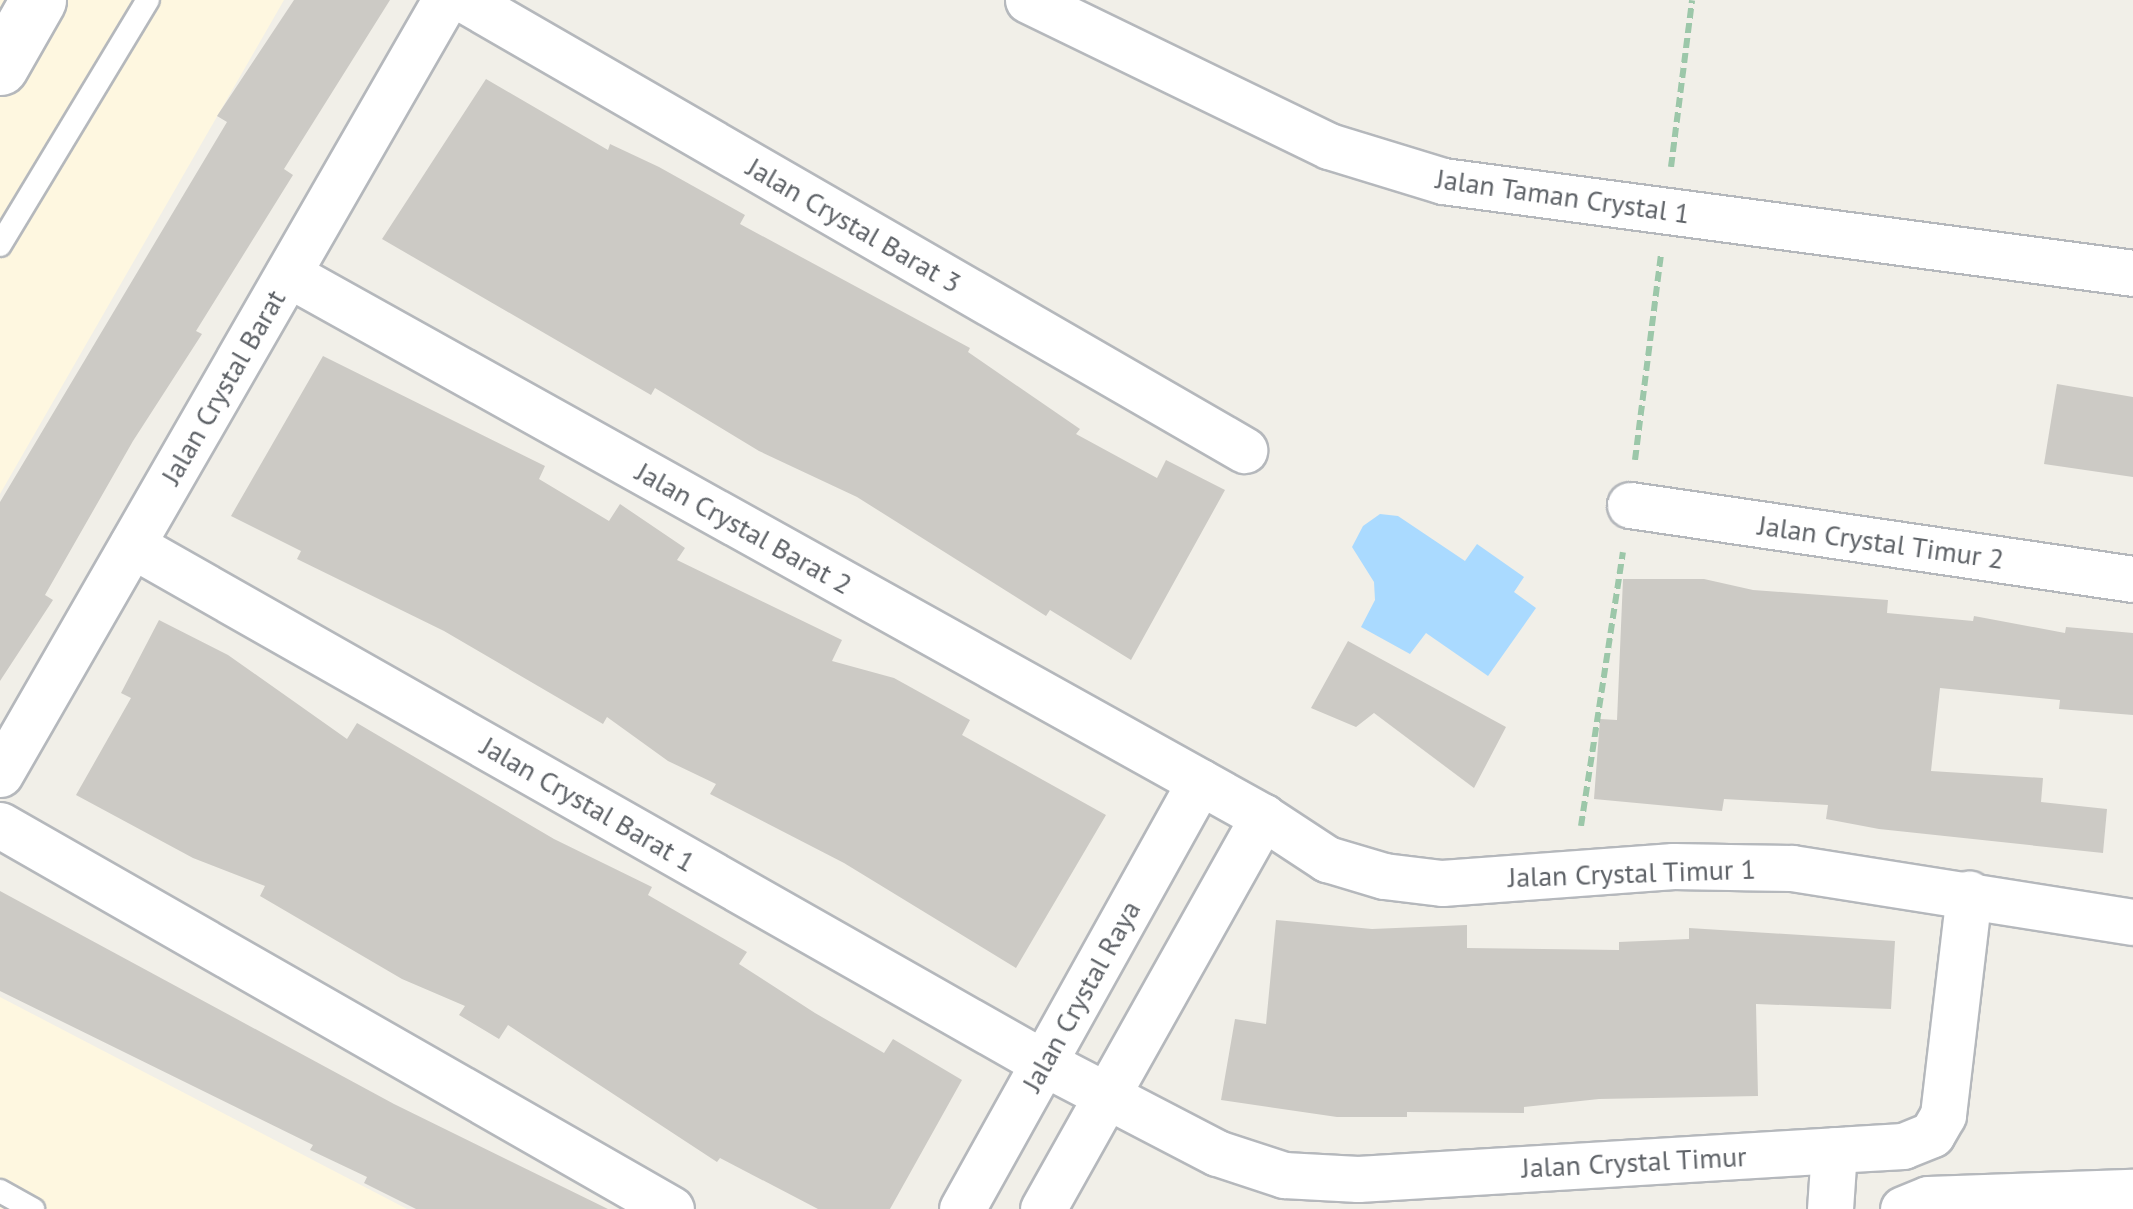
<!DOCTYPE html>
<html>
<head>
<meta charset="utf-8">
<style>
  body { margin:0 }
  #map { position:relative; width:2133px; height:1209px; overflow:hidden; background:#f1efe8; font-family:"PT Sans",sans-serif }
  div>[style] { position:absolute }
  .commercial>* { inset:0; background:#fef7e0 }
  .water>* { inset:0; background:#aadaff }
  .building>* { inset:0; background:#cccac5 }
  .path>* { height:6px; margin-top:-3px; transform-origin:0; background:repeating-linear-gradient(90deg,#9cc7a9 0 10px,transparent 0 15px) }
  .roads { filter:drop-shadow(2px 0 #b5b8bc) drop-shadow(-2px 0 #b5b8bc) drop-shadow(0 2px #b5b8bc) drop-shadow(0 -2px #b5b8bc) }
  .lane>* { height:22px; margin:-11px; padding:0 11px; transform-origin:11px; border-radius:11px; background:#fff }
  .street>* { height:45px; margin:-22.5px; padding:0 22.5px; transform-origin:22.5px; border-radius:22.5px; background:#fff }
  .secondary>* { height:55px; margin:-27.5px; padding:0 27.5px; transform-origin:27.5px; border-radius:27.5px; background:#fff }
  span { translate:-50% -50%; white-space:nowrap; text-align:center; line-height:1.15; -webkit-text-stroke:8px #fff; paint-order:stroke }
  .street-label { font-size:28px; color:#5f6368 }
</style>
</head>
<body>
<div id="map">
  <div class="commercial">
    <i style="clip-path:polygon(0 0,284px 0,0 494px)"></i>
    <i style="clip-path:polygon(0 997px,407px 1209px,0 1209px)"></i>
  </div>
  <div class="water">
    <i style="clip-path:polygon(1380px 514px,1398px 516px,1465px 561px,1477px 544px,1524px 577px,1514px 592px,1536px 608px,1488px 676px,1426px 633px,1410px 654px,1361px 627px,1375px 600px,1374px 582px,1352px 547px,1363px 526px)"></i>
  </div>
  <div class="building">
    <i style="clip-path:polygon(294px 0,390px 0,284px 169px,293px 175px,196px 331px,202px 334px,133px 441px,45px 595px,53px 600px,0 681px,0 502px,227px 122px,217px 116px)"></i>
    <i style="clip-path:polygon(486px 79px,608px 150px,610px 144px,659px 167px,745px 215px,740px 224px,970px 348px,968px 352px,1080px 429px,1076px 434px,1157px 478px,1166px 460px,1225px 490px,1131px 660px,1050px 610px,1046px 616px,857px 497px,759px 451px,655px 388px,651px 395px,382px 239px)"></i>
    <i style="clip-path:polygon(323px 356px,545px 466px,539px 479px,609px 521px,620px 504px,685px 548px,677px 560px,842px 640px,832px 661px,894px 678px,970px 720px,962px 735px,1106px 815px,1016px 968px,844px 863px,710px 794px,716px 784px,668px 761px,607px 717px,603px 724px,444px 631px,297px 559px,301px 551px,231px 516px)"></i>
    <i style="clip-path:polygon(2057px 384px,2133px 397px,2133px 477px,2044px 464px)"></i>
    <i style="clip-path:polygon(1623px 579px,1704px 579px,1753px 590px,1888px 600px,1887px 613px,1973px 621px,1974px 616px,2065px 633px,2066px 627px,2133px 633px,2133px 715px,2059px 709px,2060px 700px,1940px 688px,1931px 771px,2043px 778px,2041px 802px,2107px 809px,2103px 853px,1879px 829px,1826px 819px,1828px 805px,1724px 799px,1722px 811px,1594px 799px,1600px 719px,1617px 720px)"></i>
    <i style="clip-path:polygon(159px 620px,228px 655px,347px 739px,357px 723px,554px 839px,652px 887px,648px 895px,747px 952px,739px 964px,815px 1013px,884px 1053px,893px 1039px,962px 1080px,890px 1209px,818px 1209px,720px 1158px,717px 1162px,508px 1025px,499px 1039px,459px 1015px,465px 1006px,402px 979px,260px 896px,265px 886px,193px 858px,76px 795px,131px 698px,121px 693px)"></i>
    <i style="clip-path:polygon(1348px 641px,1506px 727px,1474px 788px,1374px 713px,1356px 727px,1311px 708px)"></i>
    <i style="clip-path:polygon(0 891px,394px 1104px,608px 1209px,416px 1209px,364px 1183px,367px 1177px,310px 1150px,313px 1145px,0 991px)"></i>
    <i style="clip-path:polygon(1276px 920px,1372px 929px,1467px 925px,1467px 948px,1619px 950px,1619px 942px,1689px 939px,1689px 928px,1895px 941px,1891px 1009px,1756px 1004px,1758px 1096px,1599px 1099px,1524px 1107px,1524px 1113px,1407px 1112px,1407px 1117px,1337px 1117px,1221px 1100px,1235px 1019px,1266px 1024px)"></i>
  </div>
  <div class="path">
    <i style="left:1671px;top:167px;width:168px;rotate:-82.8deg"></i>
    <i style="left:1635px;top:460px;width:208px;rotate:-82.8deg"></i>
    <i style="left:1581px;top:826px;width:277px;rotate:-81.3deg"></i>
  </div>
  <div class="roads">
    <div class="lane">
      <i style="left:0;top:245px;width:286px;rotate:-58.9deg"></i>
      <i style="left:0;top:1191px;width:38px;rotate:29deg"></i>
    </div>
    <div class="street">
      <i style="left:465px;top:0;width:900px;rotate:30.01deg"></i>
      <i style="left:1028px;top:0;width:335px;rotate:25.9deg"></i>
      <i style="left:1329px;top:146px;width:119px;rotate:17.1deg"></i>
      <i style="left:1443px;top:181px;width:696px;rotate:7.59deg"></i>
      <i style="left:288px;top:274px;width:1116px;rotate:29.11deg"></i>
      <i style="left:1263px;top:817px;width:77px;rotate:33.3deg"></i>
      <i style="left:1327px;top:859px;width:59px;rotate:16.6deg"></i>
      <i style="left:1384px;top:876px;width:58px;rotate:6.9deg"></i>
      <i style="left:1442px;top:883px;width:232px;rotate:-4.2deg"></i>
      <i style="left:1673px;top:866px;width:119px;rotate:1deg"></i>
      <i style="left:1792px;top:868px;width:345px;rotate:9deg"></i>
      <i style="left:1630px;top:505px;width:508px;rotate:8.37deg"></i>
      <i style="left:132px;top:545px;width:1049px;rotate:29.6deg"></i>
      <i style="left:1044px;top:1063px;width:195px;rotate:27.5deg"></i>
      <i style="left:1217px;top:1153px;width:71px;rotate:18.2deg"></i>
      <i style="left:1284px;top:1175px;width:74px;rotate:3.1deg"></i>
      <i style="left:1358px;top:1179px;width:546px;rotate:-3.47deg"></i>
      <i style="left:1903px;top:1146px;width:31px;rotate:-22deg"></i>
      <i style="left:1932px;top:1134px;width:22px;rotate:-60deg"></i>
      <i style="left:1943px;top:1115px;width:223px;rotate:-83.3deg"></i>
      <i style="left:0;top:774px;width:893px;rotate:-60.1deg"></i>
      <i style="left:0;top:825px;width:773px;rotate:29.78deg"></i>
      <i style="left:962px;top:1209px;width:489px;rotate:-60.9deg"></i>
      <i style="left:1043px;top:1209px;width:450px;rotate:-60.7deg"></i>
      <i style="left:1830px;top:1209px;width:59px;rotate:-86.1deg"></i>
      <i style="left:1903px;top:1209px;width:27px;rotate:-22deg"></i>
      <i style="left:1928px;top:1199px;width:205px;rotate:-2deg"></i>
    </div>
    <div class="secondary">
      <i style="left:0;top:67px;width:77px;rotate:-60.4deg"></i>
    </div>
  </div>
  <div class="street-label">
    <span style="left:1563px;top:196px;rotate:8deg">Jalan Taman Crystal 1</span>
    <span style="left:854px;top:225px;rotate:30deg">Jalan Crystal Barat 3</span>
    <span style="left:223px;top:387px;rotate:-60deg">Jalan Crystal Barat</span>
    <span style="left:744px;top:528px;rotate:29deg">Jalan Crystal Barat 2</span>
    <span style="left:1881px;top:542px;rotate:8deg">Jalan Crystal Timur 2</span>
    <span style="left:588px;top:804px;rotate:30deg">Jalan Crystal Barat 1</span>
    <span style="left:1632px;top:873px;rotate:-2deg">Jalan Crystal Timur 1</span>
    <span style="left:1081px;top:996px;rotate:-61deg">Jalan Crystal Raya</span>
    <span style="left:1634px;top:1162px;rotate:-3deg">Jalan Crystal Timur</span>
  </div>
</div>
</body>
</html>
